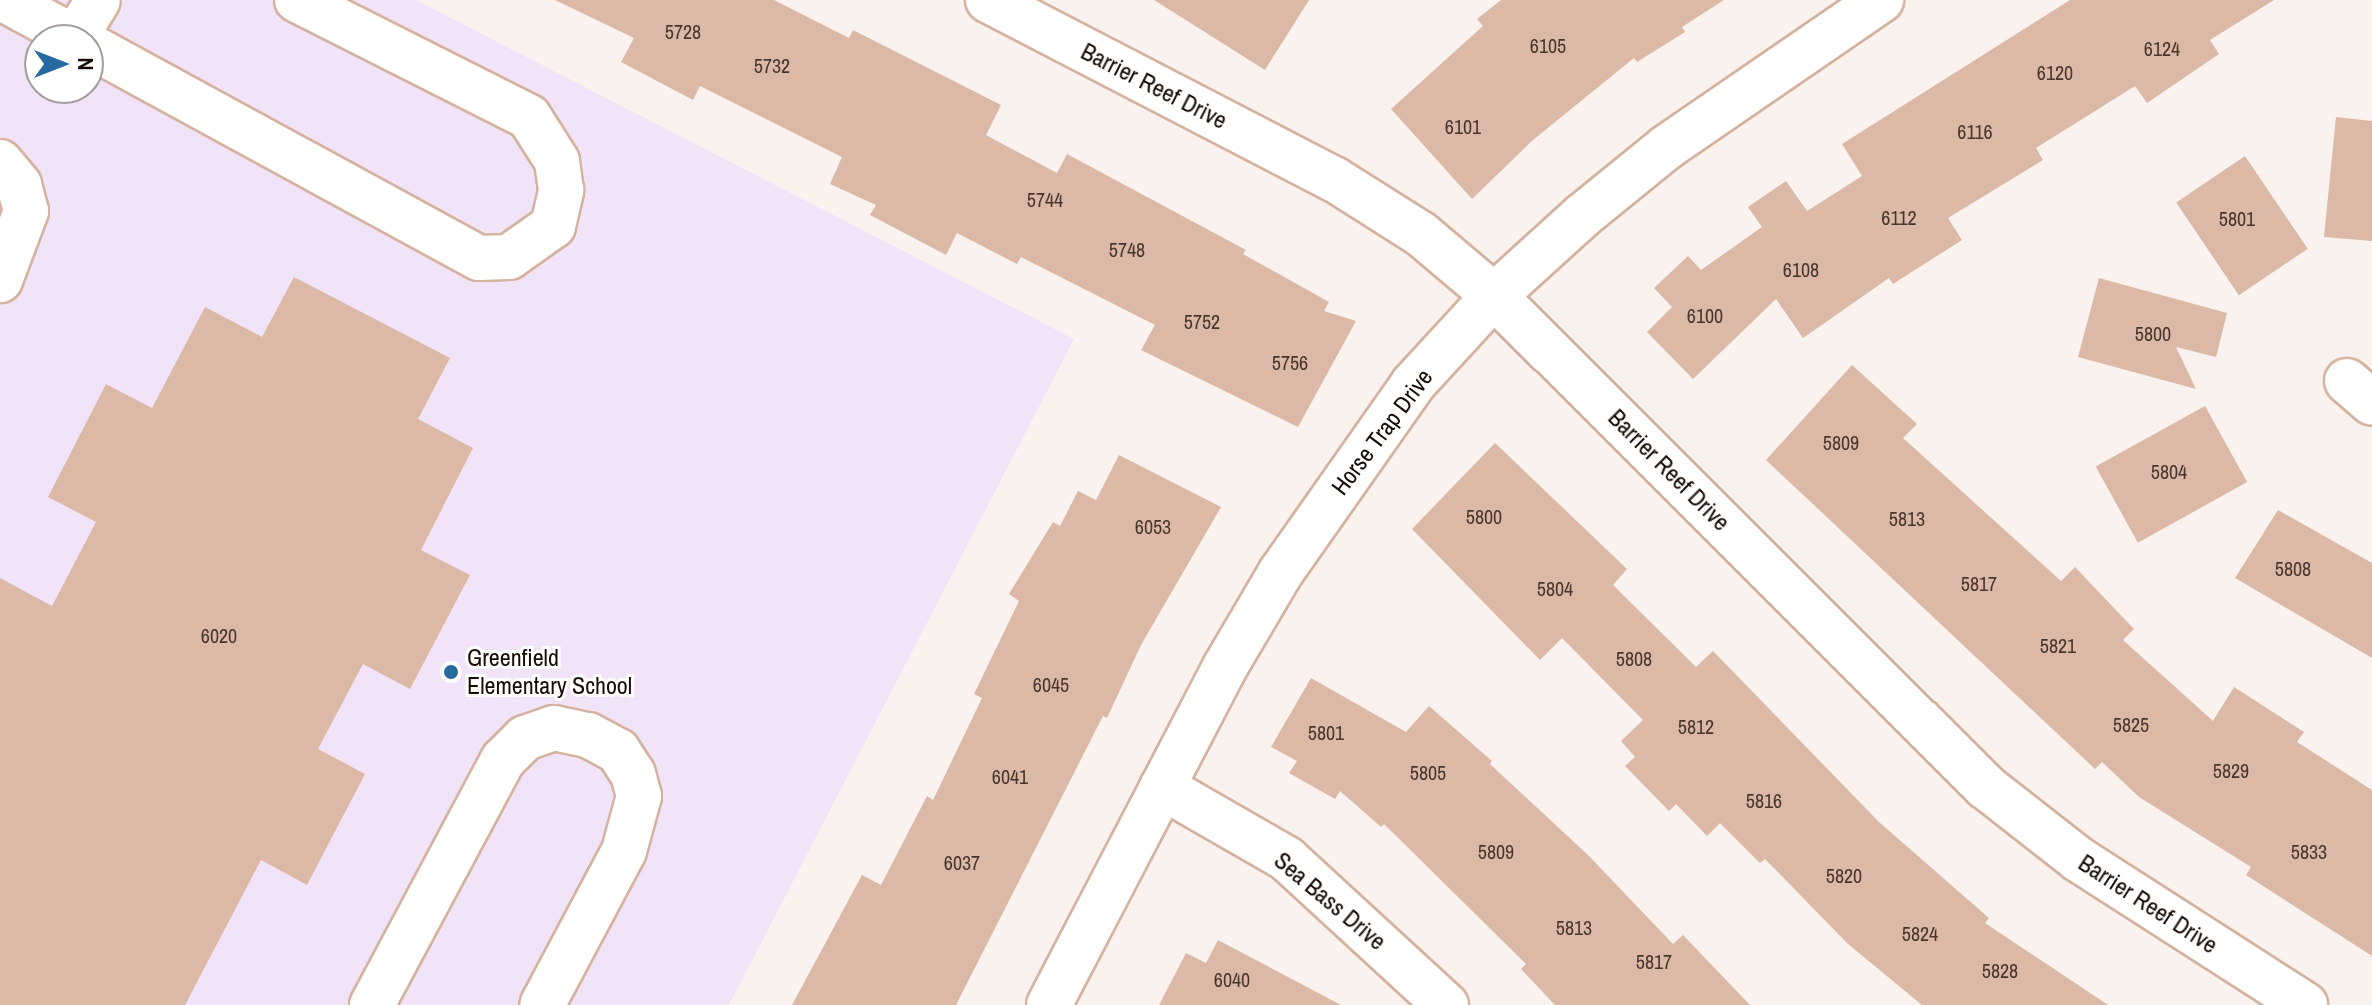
<!DOCTYPE html>
<html>
<head>
<meta charset="utf-8">
<style>
  body { margin:0 }
  #map { position:relative; width:2372px; height:1005px; overflow:hidden; background:#f9f2ee; font-family:"Archivo Narrow",sans-serif }
  div>[style] { position:absolute }
  .education>* { inset:0; background:#f1e4f8 }
  .building>* { inset:0; background:#dcb9a6; transform-origin:0 0 }
  .roads { filter:drop-shadow(2px 0 #d5b29f) drop-shadow(-2px 0 #d5b29f) drop-shadow(0 2px #d5b29f) drop-shadow(0 -2px #d5b29f) }
  .minor>* { height:44px; margin:-22px; padding:0 22px; transform-origin:22px; border-radius:22px; background:#fff }
  .dots>* { width:22px; height:22px; translate:-50% -50%; box-sizing:border-box; border:4px solid #fff; border-radius:50% }
  span { translate:-50% -50%; white-space:nowrap; text-align:center; line-height:1.15; -webkit-text-stroke:6px #fff; paint-order:stroke }
  .number-label { font-size:20px; color:#48362d }
  .number-label span { -webkit-text-stroke-width:0 }
  .street-label { font-size:24px; color:#160b05 }
  .poi-label { font-size:24px; color:#160b05 }
  .left { translate:0 -50%; text-align:left }
  .north { position:absolute; left:24px; top:24px; width:80px; height:80px; box-sizing:border-box; background:#fff; border:2px solid #a29d9b; border-radius:50%; rotate:90deg; font-size:22px; font-weight:700; line-height:32px; text-align:center; color:#160b05 }
  .north::after { content:''; display:block; margin:auto; width:28px; height:36px; background:#266a9f; clip-path:polygon(50% 0,100% 100%,50% 72%,0 100%) }
</style>
</head>
<body>
<div id="map">
  <div class="education">
    <i style="clip-path:polygon(evenodd,0 0,416px 0,1074px 339px,729px 1005px,0 1005px,0 0,40px 40px,88px 40px,88px 88px,40px 88px,40px 40px)"></i>
  </div>
  <div class="building">
    <i style="clip-path:polygon(555px 0,774px 0,849px 38px,853px 30px,1001px 105px,986px 135px,1057px 173px,1067px 154px,1246px 250px,1243px 254px,1329px 302px,1324px 311px,1356px 321px,1298px 427px,1141px 350px,1155px 325px,1021px 257px,1017px 264px,957px 233px,946px 255px,870px 215px,876px 205px,830px 184px,842px 157px,700px 86px,693px 100px,621px 62px,634px 38px)"></i>
    <i style="clip-path:polygon(1154px 0,1309px 0,1265px 70px)"></i>
    <i style="clip-path:polygon(1501px 0,1724px 0,1682px 27px,1685px 32px,1637px 62px,1634px 58px,1533px 140px,1472px 199px,1391px 109px,1483px 26px,1477px 19px)"></i>
    <i style="clip-path:polygon(2070px 0,2274px 0,2210px 40px,2219px 54px,2147px 103px,2135px 86px,2036px 148px,2043px 160px,1948px 218px,1962px 240px,1893px 284px,1889px 278px,1803px 338px,1776px 299px,1693px 379px,1647px 332px,1672px 307px,1654px 288px,1688px 256px,1701px 270px,1762px 227px,1748px 207px,1786px 181px,1807px 211px,1862px 176px,1842px 144px)"></i>
    <i style="clip-path:polygon(2336px 117px,2372px 121px,2372px 241px,2324px 237px)"></i>
    <i style="left:2245px;top:156px;width:112px;height:83px;rotate:56deg"></i>
    <i style="clip-path:polygon(294px 277px,450px 358px,418px 419px,473px 448px,421px 550px,470px 575px,410px 689px,363px 664px,318px 749px,365px 774px,307px 885px,261px 860px,185px 1005px,0 1005px,0 578px,52px 606px,96px 522px,48px 497px,106px 384px,152px 408px,205px 307px,262px 337px)"></i>
    <i style="clip-path:polygon(2099px 278px,2227px 313px,2216px 357px,2176px 347px,2196px 389px,2078px 357px)"></i>
    <i style="clip-path:polygon(1852px 365px,1917px 424px,1903px 438px,2061px 581px,2075px 567px,2134px 629px,2123px 640px,2213px 721px,2234px 687px,2304px 732px,2297px 742px,2372px 790px,2372px 956px,2246px 875px,2251px 867px,2139px 797px,2102px 762px,2095px 769px,1766px 460px)"></i>
    <i style="left:2205px;top:406px;width:87px;height:125px;rotate:61deg"></i>
    <i style="clip-path:polygon(1495px 443px,1627px 569px,1613px 585px,1696px 667px,1713px 651px,1879px 822px,1989px 918px,1985px 923px,2108px 1005px,1922px 1005px,1848px 944px,1765px 859px,1760px 863px,1720px 823px,1707px 836px,1676px 804px,1669px 811px,1625px 766px,1635px 757px,1621px 741px,1643px 720px,1562px 638px,1540px 660px,1412px 529px)"></i>
    <i style="clip-path:polygon(1119px 455px,1221px 507px,1141px 645px,1107px 718px,1103px 716px,956px 1005px,792px 1005px,862px 875px,881px 885px,927px 796px,933px 800px,982px 698px,974px 694px,1019px 601px,1009px 594px,1053px 522px,1060px 526px,1078px 491px,1096px 500px)"></i>
    <i style="clip-path:polygon(2278px 510px,2372px 563px,2372px 658px,2235px 578px)"></i>
    <i style="clip-path:polygon(1311px 678px,1406px 732px,1429px 706px,1492px 761px,1490px 764px,1588px 855px,1673px 944px,1683px 935px,1750px 1005px,1555px 1005px,1521px 969px,1526px 964px,1384px 824px,1381px 827px,1340px 791px,1335px 799px,1289px 773px,1297px 761px,1271px 747px)"></i>
    <i style="clip-path:polygon(1218px 940px,1341px 1005px,1159px 1005px,1186px 953px,1206px 963px)"></i>
  </div>
  <div class="roads">
    <div class="minor">
      <i style="left:5px;top:0;width:84px;rotate:28.4deg"></i>
      <i style="left:988px;top:0;width:390px;rotate:27.4deg"></i>
      <i style="left:1334px;top:179px;width:103px;rotate:32.3deg"></i>
      <i style="left:1421px;top:234px;width:96px;rotate:40.3deg"></i>
      <i style="left:1494px;top:296px;width:695px;rotate:44.94deg"></i>
      <i style="left:1986px;top:787px;width:117px;rotate:38deg"></i>
      <i style="left:2078px;top:859px;width:270px;rotate:32.7deg"></i>
      <i style="left:75px;top:38px;width:44px;rotate:-58.8deg"></i>
      <i style="left:88px;top:45px;width:445px;rotate:28.6deg"></i>
      <i style="left:479px;top:258px;width:30px;rotate:-2deg"></i>
      <i style="left:509px;top:257px;width:54px;rotate:-35.2deg"></i>
      <i style="left:553px;top:226px;width:37px;rotate:-77deg"></i>
      <i style="left:561px;top:190px;width:29px;rotate:-98deg"></i>
      <i style="left:557px;top:161px;width:52px;rotate:-122.5deg"></i>
      <i style="left:529px;top:117px;width:260px;rotate:-153.2deg"></i>
      <i style="left:0;top:162px;width:30px;rotate:50deg"></i>
      <i style="left:19px;top:185px;width:27px;rotate:75deg"></i>
      <i style="left:26px;top:211px;width:74px;rotate:110.6deg"></i>
      <i style="left:2347px;top:381px;width:33px;rotate:41deg"></i>
      <i style="left:1162px;top:787px;width:144px;rotate:29.9deg"></i>
      <i style="left:1287px;top:859px;width:216px;rotate:42.6deg"></i>
      <i style="left:372px;top:1005px;width:278px;rotate:-61.9deg"></i>
      <i style="left:503px;top:760px;width:31px;rotate:-45deg"></i>
      <i style="left:525px;top:738px;width:31px;rotate:-19deg"></i>
      <i style="left:554px;top:728px;width:35px;rotate:12deg"></i>
      <i style="left:588px;top:735px;width:34px;rotate:28deg"></i>
      <i style="left:618px;top:751px;width:27px;rotate:57deg"></i>
      <i style="left:633px;top:774px;width:23px;rotate:75deg"></i>
      <i style="left:639px;top:796px;width:57px;rotate:105.3deg"></i>
      <i style="left:624px;top:851px;width:174px;rotate:118deg"></i>
      <i style="left:1049px;top:1005px;width:381px;rotate:-62.5deg"></i>
      <i style="left:1225px;top:667px;width:110px;rotate:-59.5deg"></i>
      <i style="left:1281px;top:572px;width:230px;rotate:-54.9deg"></i>
      <i style="left:1413px;top:384px;width:120px;rotate:-47.4deg"></i>
      <i style="left:1494px;top:296px;width:119px;rotate:-42.3deg"></i>
      <i style="left:1582px;top:216px;width:109px;rotate:-39.1deg"></i>
      <i style="left:1667px;top:147px;width:260px;rotate:-34.5deg"></i>
    </div>
  </div>
  <div class="dots">
    <i style="left:451px;top:672px;background:#266a9f"></i>
  </div>
  <div class="number-label">
    <span style="left:683px;top:31px">5728</span>
    <span style="left:1548px;top:45px">6105</span>
    <span style="left:2162px;top:48px">6124</span>
    <span style="left:772px;top:65px">5732</span>
    <span style="left:2055px;top:72px">6120</span>
    <span style="left:1463px;top:126px">6101</span>
    <span style="left:1975px;top:131px">6116</span>
    <span style="left:1045px;top:199px">5744</span>
    <span style="left:1899px;top:217px">6112</span>
    <span style="left:2237px;top:218px">5801</span>
    <span style="left:1127px;top:249px">5748</span>
    <span style="left:1801px;top:269px">6108</span>
    <span style="left:1705px;top:315px">6100</span>
    <span style="left:1202px;top:321px">5752</span>
    <span style="left:2153px;top:333px">5800</span>
    <span style="left:1290px;top:362px">5756</span>
    <span style="left:1841px;top:442px">5809</span>
    <span style="left:2169px;top:471px">5804</span>
    <span style="left:1484px;top:516px">5800</span>
    <span style="left:1907px;top:518px">5813</span>
    <span style="left:1153px;top:526px">6053</span>
    <span style="left:2293px;top:568px">5808</span>
    <span style="left:1979px;top:583px">5817</span>
    <span style="left:1555px;top:588px">5804</span>
    <span style="left:219px;top:635px">6020</span>
    <span style="left:2058px;top:645px">5821</span>
    <span style="left:1634px;top:658px">5808</span>
    <span style="left:1051px;top:684px">6045</span>
    <span style="left:2131px;top:724px">5825</span>
    <span style="left:1696px;top:726px">5812</span>
    <span style="left:1326px;top:732px">5801</span>
    <span style="left:2231px;top:770px">5829</span>
    <span style="left:1428px;top:772px">5805</span>
    <span style="left:1010px;top:776px">6041</span>
    <span style="left:1764px;top:800px">5816</span>
    <span style="left:1496px;top:851px">5809</span>
    <span style="left:2309px;top:851px">5833</span>
    <span style="left:962px;top:862px">6037</span>
    <span style="left:1844px;top:875px">5820</span>
    <span style="left:1574px;top:927px">5813</span>
    <span style="left:1920px;top:933px">5824</span>
    <span style="left:1654px;top:961px">5817</span>
    <span style="left:2000px;top:970px">5828</span>
    <span style="left:1232px;top:979px">6040</span>
  </div>
  <div class="street-label">
    <span style="left:1154px;top:86px;rotate:27deg">Barrier Reef Drive</span>
    <span style="left:1382px;top:432px;rotate:-53deg">Horse Trap Drive</span>
    <span style="left:1669px;top:470px;rotate:45deg">Barrier Reef Drive</span>
    <span style="left:1330px;top:901px;rotate:40deg">Sea Bass Drive</span>
    <span style="left:2148px;top:904px;rotate:33deg">Barrier Reef Drive</span>
  </div>
  <div class="poi-label">
    <span class="left" style="left:467px;top:672px">Greenfield<br>Elementary School</span>
  </div>
  <div class="north">N</div>
</div>
</body>
</html>
